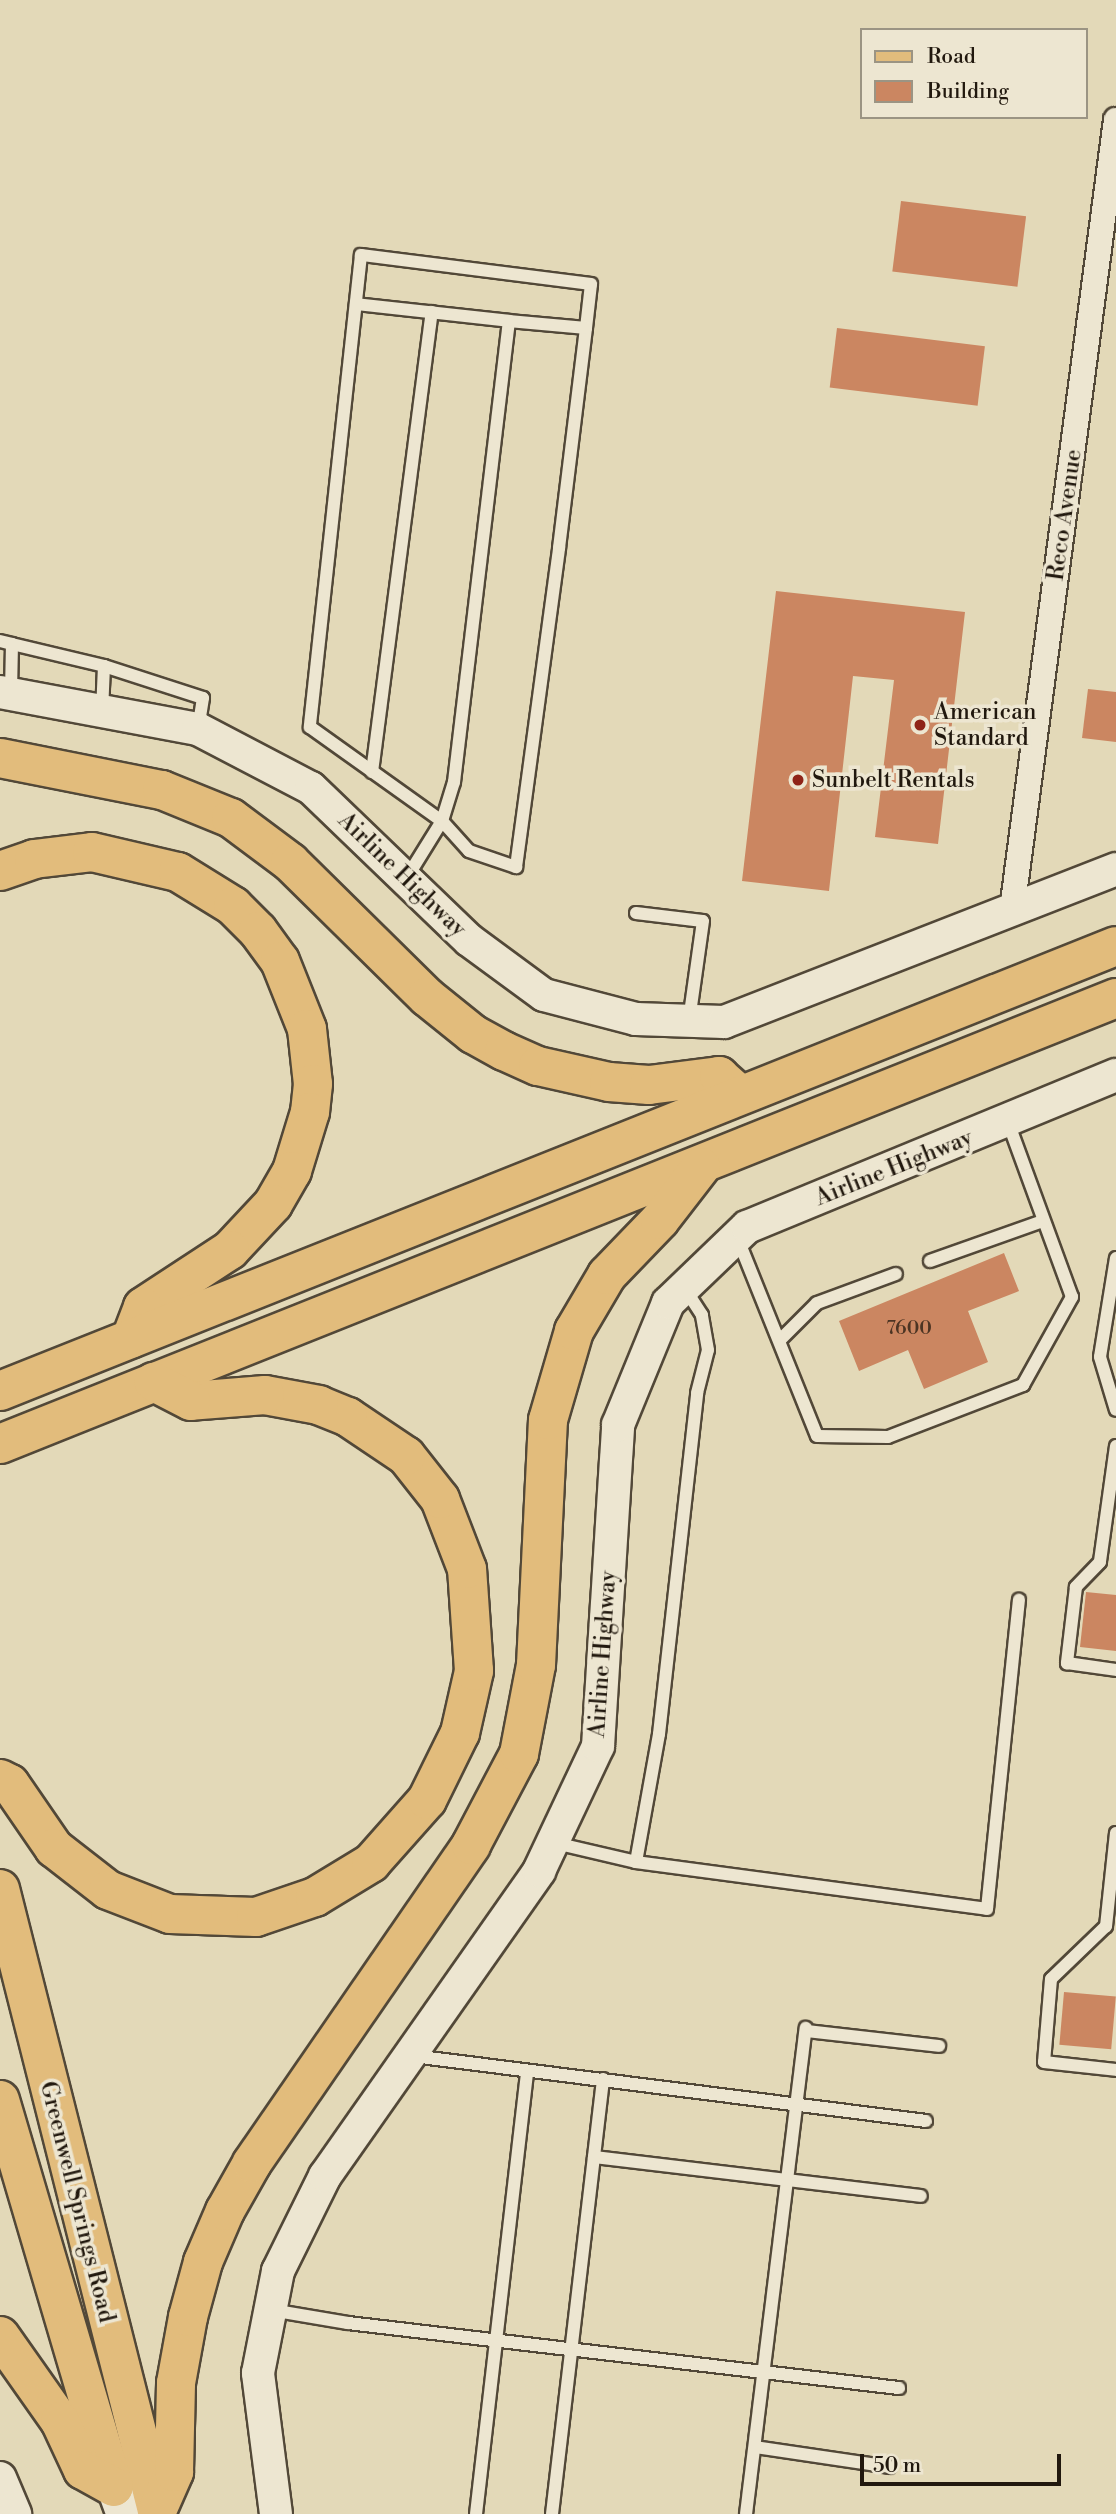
<!DOCTYPE html>
<html>
<head>
<meta charset="utf-8">
<style>
  body { margin:0 }
  #map { position:relative; width:1116px; height:2514px; overflow:hidden; background:#e3d9b8; font-family:"Libre Bodoni",serif }
  div>[style] { position:absolute }
  .building>* { inset:0; background:#cb8661; transform-origin:0 0 }
  .roads { filter:drop-shadow(2px 0 #524838) drop-shadow(-2px 0 #524838) drop-shadow(0 2px #524838) drop-shadow(0 -2px #524838) }
  .service>* { height:12px; margin:-6px; padding:0 6px; transform-origin:6px; border-radius:6px; background:#ede6d1 }
  .minor>* { height:24px; margin:-12px; padding:0 12px; transform-origin:12px; border-radius:12px; background:#ede6d1 }
  .tertiary>* { height:32px; margin:-16px; padding:0 16px; transform-origin:16px; border-radius:16px; background:#ede6d1 }
  .secondary>* { height:35px; margin:-17.5px; padding:0 17.5px; transform-origin:17.5px; border-radius:17.5px; background:#ede6d1 }
  .primary>* { height:38px; margin:-19px; padding:0 19px; transform-origin:19px; border-radius:19px; background:#e2bc7c }
  .trunk>* { height:38px; margin:-19px; padding:0 19px; transform-origin:19px; border-radius:19px; background:#e2bc7c }
  .dots>* { width:19px; height:19px; translate:-50% -50%; box-sizing:border-box; border:4px solid #ede6d1; border-radius:50% }
  span { translate:-50% -50%; white-space:nowrap; text-align:center; line-height:1.15; -webkit-text-stroke:7px #ede6d1; paint-order:stroke }
  .number-label { font-size:19px; color:#4c3423 }
  .number-label span { -webkit-text-stroke-width:0 }
  .street-label { font-size:23px; color:#21180e }
  .poi-label { font-size:23px; color:#21180e }
  .left { translate:0 -50%; text-align:left }
  .legend { position:absolute; left:860px; top:28px; width:228px; height:91px; box-sizing:border-box; background:#ede6d1; border:2px solid #9b9483; margin:0; padding:9px 12px; list-style:none; font-size:21px; color:#21180e }
  .legend li { display:flex; align-items:center; gap:14px; height:35px }
  .legend b { width:35px; border:2px solid #9b9483 }
  .scale { position:absolute; left:860px; top:2454px; width:201px; height:32px; box-sizing:border-box; border:4px solid #21180e; border-top:0; padding-left:9px; font-size:21px; line-height:24px; white-space:nowrap; color:#21180e; -webkit-text-stroke:5px #ede6d1; paint-order:stroke }
</style>
</head>
<body>
<div id="map">
  <div class="building">
    <i style="left:901px;top:201px;width:126px;height:71px;rotate:7deg"></i>
    <i style="left:837px;top:328px;width:149px;height:60px;rotate:7deg"></i>
    <i style="clip-path:polygon(776px 591px,965px 612px,938px 844px,875px 837px,894px 680px,853px 676px,829px 891px,742px 881px)"></i>
    <i style="clip-path:polygon(1088px 689px,1116px 692px,1116px 742px,1082px 738px)"></i>
    <i style="clip-path:polygon(1004px 1253px,1019px 1291px,968px 1311px,988px 1362px,924px 1389px,908px 1350px,859px 1371px,839px 1321px)"></i>
    <i style="clip-path:polygon(1086px 1592px,1116px 1595px,1116px 1651px,1080px 1647px)"></i>
    <i style="left:1064px;top:1992px;width:52px;height:53px;rotate:5deg"></i>
  </div>
  <div class="roads">
    <div class="service">
      <i style="left:356px;top:304px;width:154px;rotate:6.3deg"></i>
      <i style="left:0;top:641px;width:12px;rotate:14deg"></i>
      <i style="left:12px;top:644px;width:49px;rotate:91.2deg"></i>
      <i style="left:12px;top:644px;width:95px;rotate:13.4deg"></i>
      <i style="left:104px;top:666px;width:45px;rotate:92.5deg"></i>
      <i style="left:104px;top:666px;width:104px;rotate:17.9deg"></i>
      <i style="left:203px;top:698px;width:31px;rotate:99deg"></i>
      <i style="left:372px;top:772px;width:464px;rotate:-82.6deg"></i>
      <i style="left:406px;top:879px;width:68px;rotate:-58.2deg"></i>
      <i style="left:442px;top:821px;width:40px;rotate:48deg"></i>
      <i style="left:469px;top:851px;width:50px;rotate:18.8deg"></i>
      <i style="left:516px;top:867px;width:322px;rotate:-82.3deg"></i>
      <i style="left:559px;top:548px;width:222px;rotate:-83deg"></i>
      <i style="left:586px;top:328px;width:44px;rotate:-83.5deg"></i>
      <i style="left:591px;top:284px;width:232px;rotate:-172.8deg"></i>
      <i style="left:361px;top:255px;width:475px;rotate:96.2deg"></i>
      <i style="left:310px;top:727px;width:162px;rotate:35.5deg"></i>
      <i style="left:442px;top:821px;width:41px;rotate:-72.9deg"></i>
      <i style="left:454px;top:782px;width:464px;rotate:-83.2deg"></i>
      <i style="left:509px;top:321px;width:77px;rotate:5.2deg"></i>
      <i style="left:636px;top:913px;width:67px;rotate:6.8deg"></i>
      <i style="left:703px;top:921px;width:101px;rotate:98deg"></i>
      <i style="left:737px;top:1237px;width:214px;rotate:68.1deg"></i>
      <i style="left:817px;top:1436px;width:71px;rotate:0.8deg"></i>
      <i style="left:888px;top:1437px;width:145px;rotate:-21.1deg"></i>
      <i style="left:1023px;top:1385px;width:101px;rotate:-60.9deg"></i>
      <i style="left:1072px;top:1297px;width:186px;rotate:-110.1deg"></i>
      <i style="left:1116px;top:1258px;width:100px;rotate:99.2deg"></i>
      <i style="left:1100px;top:1357px;width:55px;rotate:73.2deg"></i>
      <i style="left:930px;top:1261px;width:120px;rotate:-19.5deg"></i>
      <i style="left:780px;top:1340px;width:52px;rotate:-45deg"></i>
      <i style="left:817px;top:1303px;width:84px;rotate:-20.2deg"></i>
      <i style="left:1116px;top:1446px;width:117px;rotate:97.9deg"></i>
      <i style="left:1100px;top:1562px;width:35px;rotate:134deg"></i>
      <i style="left:1076px;top:1587px;width:77px;rotate:96.8deg"></i>
      <i style="left:1067px;top:1663px;width:49px;rotate:8.1deg"></i>
      <i style="left:1116px;top:1833px;width:94px;rotate:96.1deg"></i>
      <i style="left:1106px;top:1926px;width:76px;rotate:136.1deg"></i>
      <i style="left:1051px;top:1979px;width:83px;rotate:94.8deg"></i>
      <i style="left:1044px;top:2062px;width:72px;rotate:6.3deg"></i>
      <i style="left:555px;top:1843px;width:83px;rotate:13.2deg"></i>
      <i style="left:636px;top:1862px;width:130px;rotate:-79.8deg"></i>
      <i style="left:659px;top:1734px;width:343px;rotate:-83.6deg"></i>
      <i style="left:697px;top:1393px;width:44px;rotate:-75.7deg"></i>
      <i style="left:708px;top:1350px;width:36px;rotate:-100deg"></i>
      <i style="left:702px;top:1315px;width:31px;rotate:-123deg"></i>
      <i style="left:636px;top:1862px;width:354px;rotate:7.6deg"></i>
      <i style="left:987px;top:1909px;width:311px;rotate:-84.1deg"></i>
      <i style="left:806px;top:2031px;width:134px;rotate:6.4deg"></i>
      <i style="left:413px;top:2056px;width:517px;rotate:7.22deg"></i>
      <i style="left:594px;top:2157px;width:329px;rotate:6.8deg"></i>
      <i style="left:271px;top:2310px;width:78px;rotate:9.6deg"></i>
      <i style="left:348px;top:2323px;width:555px;rotate:6.73deg"></i>
      <i style="left:755px;top:2447px;width:136px;rotate:8.4deg"></i>
      <i style="left:476px;top:2514px;width:446px;rotate:-83.4deg"></i>
      <i style="left:552px;top:2514px;width:438px;rotate:-83.3deg"></i>
      <i style="left:746px;top:2514px;width:490px;rotate:-83deg"></i>
    </div>
    <div class="minor">
      <i style="left:1012px;top:910px;width:797px;rotate:-82.5deg"></i>
    </div>
    <div class="tertiary">
      <i style="left:0;top:692px;width:201px;rotate:10.6deg"></i>
      <i style="left:198px;top:729px;width:127px;rotate:27.6deg"></i>
      <i style="left:311px;top:788px;width:219px;rotate:43.9deg"></i>
      <i style="left:469px;top:940px;width:93px;rotate:36.3deg"></i>
      <i style="left:544px;top:995px;width:95px;rotate:14.6deg"></i>
      <i style="left:636px;top:1019px;width:88px;rotate:2deg"></i>
      <i style="left:724px;top:1022px;width:421px;rotate:-21.3deg"></i>
      <i style="left:0;top:2478px;width:39px;rotate:67deg"></i>
      <i style="left:276px;top:2514px;width:142px;rotate:-97.3deg"></i>
      <i style="left:258px;top:2373px;width:104px;rotate:-78.9deg"></i>
      <i style="left:278px;top:2271px;width:106px;rotate:-63.7deg"></i>
      <i style="left:325px;top:2176px;width:373px;rotate:-54.9deg"></i>
      <i style="left:539px;top:1871px;width:138px;rotate:-64.7deg"></i>
      <i style="left:598px;top:1746px;width:322px;rotate:-86.4deg"></i>
      <i style="left:618px;top:1425px;width:132px;rotate:-67.7deg"></i>
      <i style="left:668px;top:1303px;width:110px;rotate:-43.9deg"></i>
      <i style="left:747px;top:1227px;width:399px;rotate:-22.4deg"></i>
    </div>
    <div class="secondary">
      <i style="left:114px;top:2487px;width:29px;rotate:70deg"></i>
    </div>
    <div class="primary">
      <i style="left:0;top:1889px;width:642px;rotate:75.83deg"></i>
      <i style="left:0;top:2100px;width:403px;rotate:73.6deg"></i>
    </div>
    <div class="trunk">
      <i style="left:0;top:758px;width:165px;rotate:11.2deg"></i>
      <i style="left:162px;top:790px;width:74px;rotate:22.1deg"></i>
      <i style="left:231px;top:818px;width:74px;rotate:36.7deg"></i>
      <i style="left:290px;top:862px;width:192px;rotate:44.6deg"></i>
      <i style="left:427px;top:997px;width:59px;rotate:38.8deg"></i>
      <i style="left:473px;top:1034px;width:35px;rotate:29deg"></i>
      <i style="left:504px;top:1051px;width:37px;rotate:24deg"></i>
      <i style="left:538px;top:1066px;width:73px;rotate:12.7deg"></i>
      <i style="left:609px;top:1082px;width:40px;rotate:4.3deg"></i>
      <i style="left:649px;top:1085px;width:71px;rotate:-7.3deg"></i>
      <i style="left:719px;top:1076px;width:28px;rotate:42deg"></i>
      <i style="left:0;top:871px;width:36px;rotate:-19deg"></i>
      <i style="left:34px;top:859px;width:58px;rotate:-6.9deg"></i>
      <i style="left:92px;top:852px;width:88px;rotate:13.1deg"></i>
      <i style="left:178px;top:872px;width:65px;rotate:31.7deg"></i>
      <i style="left:233px;top:906px;width:35px;rotate:45deg"></i>
      <i style="left:258px;top:931px;width:37px;rotate:54deg"></i>
      <i style="left:280px;top:961px;width:73px;rotate:68.3deg"></i>
      <i style="left:307px;top:1029px;width:55px;rotate:83.8deg"></i>
      <i style="left:313px;top:1084px;width:28px;rotate:96deg"></i>
      <i style="left:310px;top:1112px;width:62px;rotate:107deg"></i>
      <i style="left:292px;top:1171px;width:38px;rotate:120deg"></i>
      <i style="left:273px;top:1204px;width:63px;rotate:133.1deg"></i>
      <i style="left:230px;top:1250px;width:104px;rotate:146.8deg"></i>
      <i style="left:143px;top:1307px;width:34px;rotate:111deg"></i>
      <i style="left:0;top:1391px;width:1201px;rotate:-21.74deg"></i>
      <i style="left:0;top:1444px;width:1202px;rotate:-21.78deg"></i>
      <i style="left:0;top:1779px;width:11px;rotate:27deg"></i>
      <i style="left:10px;top:1784px;width:78px;rotate:55.5deg"></i>
      <i style="left:54px;top:1848px;width:68px;rotate:37.9deg"></i>
      <i style="left:108px;top:1890px;width:66px;rotate:21.2deg"></i>
      <i style="left:170px;top:1914px;width:86px;rotate:2deg"></i>
      <i style="left:256px;top:1917px;width:62px;rotate:-18.7deg"></i>
      <i style="left:315px;top:1897px;width:66px;rotate:-31.3deg"></i>
      <i style="left:371px;top:1863px;width:84px;rotate:-48.4deg"></i>
      <i style="left:427px;top:1800px;width:75px;rotate:-63.8deg"></i>
      <i style="left:460px;top:1733px;width:64px;rotate:-77.3deg"></i>
      <i style="left:474px;top:1671px;width:102px;rotate:-93.9deg"></i>
      <i style="left:467px;top:1569px;width:75px;rotate:-111.1deg"></i>
      <i style="left:440px;top:1499px;width:55px;rotate:-128.3deg"></i>
      <i style="left:406px;top:1456px;width:70px;rotate:-146.1deg"></i>
      <i style="left:348px;top:1417px;width:31px;rotate:-158deg"></i>
      <i style="left:319px;top:1405px;width:55px;rotate:-169.5deg"></i>
      <i style="left:265px;top:1395px;width:74px;rotate:175.4deg"></i>
      <i style="left:191px;top:1401px;width:42px;rotate:-152.8deg"></i>
      <i style="left:0;top:2336px;width:104px;rotate:54.8deg"></i>
      <i style="left:60px;top:2421px;width:54px;rotate:64.9deg"></i>
      <i style="left:83px;top:2470px;width:35px;rotate:29deg"></i>
      <i style="left:157px;top:2511px;width:43px;rotate:-66.4deg"></i>
      <i style="left:174px;top:2472px;width:89px;rotate:-88.7deg"></i>
      <i style="left:176px;top:2383px;width:67px;rotate:-79.7deg"></i>
      <i style="left:188px;top:2317px;width:57px;rotate:-74.7deg"></i>
      <i style="left:203px;top:2262px;width:56px;rotate:-66.7deg"></i>
      <i style="left:225px;top:2211px;width:55px;rotate:-60.6deg"></i>
      <i style="left:252px;top:2163px;width:386px;rotate:-55.4deg"></i>
      <i style="left:471px;top:1845px;width:103px;rotate:-62.2deg"></i>
      <i style="left:519px;top:1754px;width:91px;rotate:-79.2deg"></i>
      <i style="left:536px;top:1665px;width:245px;rotate:-87.2deg"></i>
      <i style="left:548px;top:1420px;width:93px;rotate:-73.7deg"></i>
      <i style="left:574px;top:1331px;width:65px;rotate:-59.5deg"></i>
      <i style="left:607px;top:1275px;width:76px;rotate:-46.1deg"></i>
      <i style="left:660px;top:1220px;width:67px;rotate:-52.3deg"></i>
    </div>
  </div>
  <div class="dots">
    <i style="left:920px;top:725px;background:#8f2418"></i>
    <i style="left:798px;top:780px;background:#8f2418"></i>
  </div>
  <div class="number-label">
    <span style="left:909px;top:1329px">7600</span>
  </div>
  <div class="street-label">
    <span style="left:1065px;top:515px;rotate:-82deg">Reco Avenue</span>
    <span style="left:402px;top:875px;rotate:44deg">Airline Highway</span>
    <span style="left:894px;top:1168px;rotate:-22deg">Airline Highway</span>
    <span style="left:603px;top:1654px;rotate:-86deg">Airline Highway</span>
    <span style="left:77px;top:2202px;rotate:76deg">Greenwell Springs Road</span>
  </div>
  <div class="poi-label">
    <span class="left" style="left:934px;top:725px">American<br>Standard</span>
    <span class="left" style="left:812px;top:780px">Sunbelt Rentals</span>
  </div>
  <ul class="legend">
  <li><b style="height:9px;background:#e2bc7c"></b>Road</li>
  <li><b style="height:19px;background:#cb8661"></b>Building</li>
  </ul>
  <div class="scale">50 m</div>
</div>
</body>
</html>
